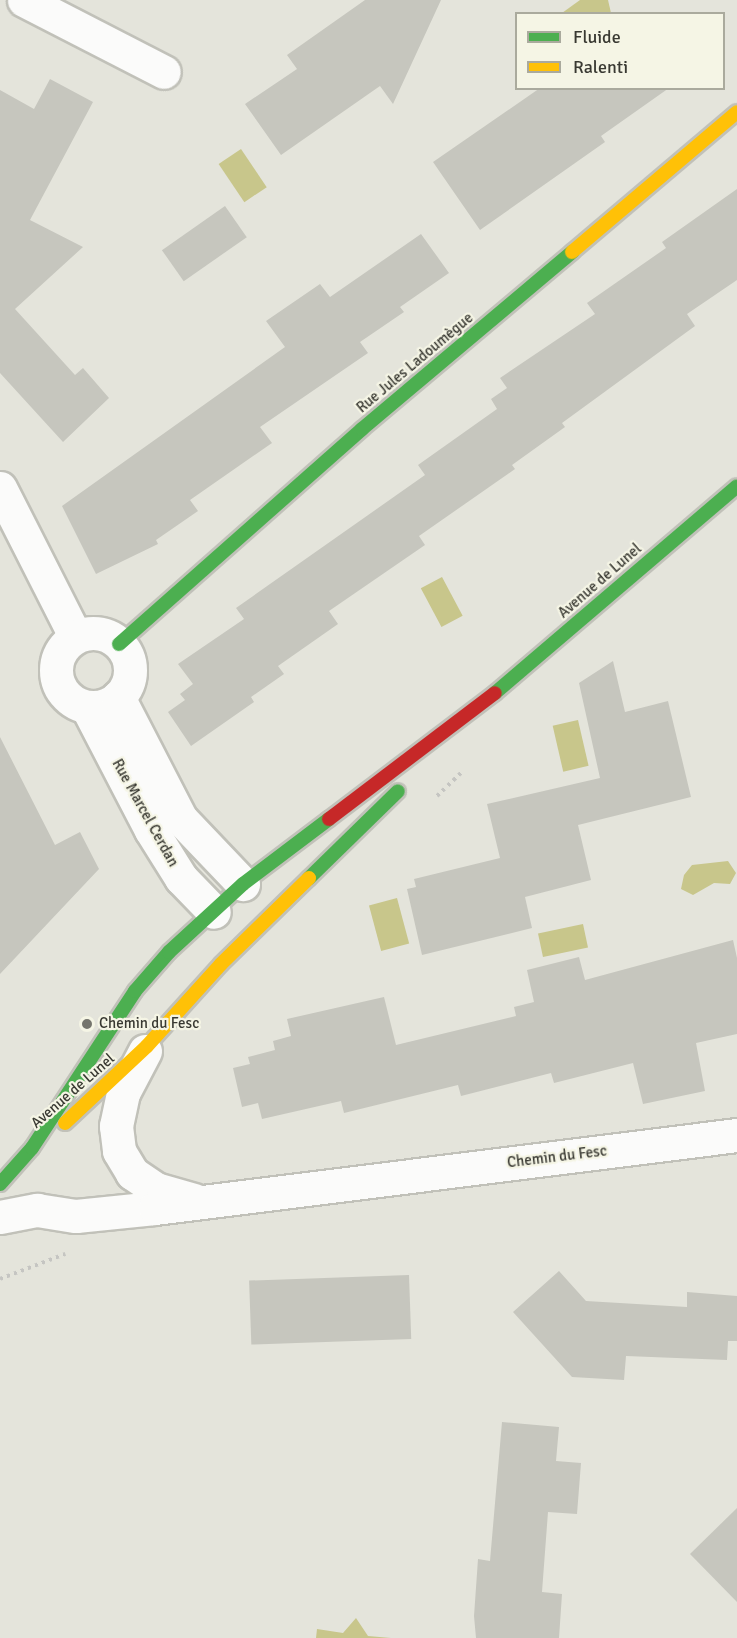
<!DOCTYPE html>
<html>
<head>
<meta charset="utf-8">
<style>
  body { margin:0 }
  #map { position:relative; width:737px; height:1638px; overflow:hidden; background:#e4e4db; font-family:Signika,sans-serif }
  div>[style] { position:absolute }
  .water>* { inset:0; background:#c8c68b; transform-origin:0 0 }
  .building>* { inset:0; background:#c6c6be; transform-origin:0 0 }
  .path>* { height:4px; margin-top:-2px; transform-origin:0; background:repeating-linear-gradient(90deg,#c5c5c2 0 3px,transparent 0 7.5px) }
  .roads { filter:drop-shadow(2px 0 #c1c1b9) drop-shadow(-2px 0 #c1c1b9) drop-shadow(0 2px #c1c1b9) drop-shadow(0 -2px #c1c1b9) }
  .street>* { height:33px; margin:-16.5px; padding:0 16.5px; transform-origin:16.5px; border-radius:16.5px; background:#fbfbfa }
  .street>.ring { margin:-16.5px; padding:0; box-sizing:content-box; background:none; border:33px solid #fbfbfa; border-radius:50% }
  .fast>* { height:14px; margin:-7px; padding:0 7px; transform-origin:7px; border-radius:7px; background:#4caf50 }
  .slow>* { height:14px; margin:-7px; padding:0 7px; transform-origin:7px; border-radius:7px; background:#ffc107 }
  .jam>* { height:14px; margin:-7px; padding:0 7px; transform-origin:7px; border-radius:7px; background:#c62828 }
  .dots>* { width:16px; height:16px; translate:-50% -50%; box-sizing:border-box; border:3px solid #f5f5e5; border-radius:50% }
  span { translate:-50% -50%; white-space:nowrap; text-align:center; line-height:1.15; -webkit-text-stroke:4.5px #f5f5e5; paint-order:stroke }
  .street-label { font-size:15px; color:#393932 }
  .poi-label { font-size:15px; color:#393932 }
  .left { translate:0 -50%; text-align:left }
  .legend { position:absolute; left:515px; top:12px; width:210px; height:78px; box-sizing:border-box; background:#f5f5e5; border:2px solid #aaaa9d; margin:0; padding:8px 10px; list-style:none; font-size:18px; color:#393932 }
  .legend li { display:flex; align-items:center; gap:12px; height:30px }
  .legend b { width:30px; border:2px solid #aaaa9d }
</style>
</head>
<body>
<div id="map">
  <div class="water">
    <i style="clip-path:polygon(580px 0,608px 0,611px 13px,562px 13px)"></i>
    <i style="left:241px;top:149px;width:46px;height:27px;rotate:56deg"></i>
    <i style="left:442px;top:577px;width:44px;height:24px;rotate:62deg"></i>
    <i style="left:578px;top:720px;width:47px;height:26px;rotate:77deg"></i>
    <i style="clip-path:polygon(728px 861px,736px 873px,730px 884px,714px 883px,693px 895px,681px 889px,684px 875px,692px 865px)"></i>
    <i style="left:397px;top:898px;width:47px;height:29px;rotate:75deg"></i>
    <i style="left:583px;top:924px;width:24px;height:46px;rotate:78deg"></i>
    <i style="clip-path:polygon(356px 1618px,368px 1636px,391px 1638px,316px 1638px,317px 1629px,343px 1633px)"></i>
  </div>
  <div class="building">
    <i style="clip-path:polygon(365px 0,441px 0,393px 104px,380px 86px,281px 155px,245px 104px,297px 69px,287px 55px)"></i>
    <i style="clip-path:polygon(50px 79px,93px 102px,30px 220px,83px 247px,15px 309px,75px 375px,83px 368px,109px 398px,63px 442px,0 373px,0 90px,34px 109px)"></i>
    <i style="clip-path:polygon(540px 88px,669px 88px,601px 136px,605px 142px,480px 230px,433px 162px)"></i>
    <i style="clip-path:polygon(737px 189px,737px 280px,687px 314px,695px 326px,562px 423px,565px 427px,512px 465px,515px 469px,419px 536px,425px 545px,329px 611px,338px 624px,278px 666px,284px 674px,251px 697px,254px 702px,191px 746px,168px 712px,185px 700px,180px 694px,193px 684px,178px 664px,244px 619px,236px 608px,425px 475px,418px 465px,497px 409px,491px 399px,507px 388px,500px 378px,595px 314px,587px 303px,666px 248px,662px 242px)"></i>
    <i style="left:225px;top:206px;width:38px;height:77px;rotate:55deg"></i>
    <i style="clip-path:polygon(421px 234px,449px 273px,400px 307px,404px 312px,360px 342px,368px 353px,260px 427px,272px 443px,190px 500px,198px 511px,156px 540px,158px 544px,96px 574px,62px 506px,285px 347px,266px 321px,320px 284px,330px 297px)"></i>
    <i style="clip-path:polygon(613px 661px,625px 712px,668px 701px,691px 797px,578px 825px,591px 880px,525px 897px,532px 928px,422px 955px,407px 889px,416px 887px,414px 879px,500px 858px,487px 804px,600px 778px,579px 683px)"></i>
    <i style="clip-path:polygon(0 737px,55px 845px,80px 832px,99px 869px,0 974px)"></i>
    <i style="clip-path:polygon(733px 940px,737px 958px,737px 1034px,696px 1043px,705px 1091px,643px 1104px,633px 1063px,554px 1083px,551px 1073px,461px 1096px,458px 1085px,344px 1113px,341px 1101px,262px 1119px,258px 1103px,242px 1107px,233px 1068px,250px 1064px,248px 1057px,275px 1050px,273px 1041px,291px 1036px,287px 1019px,384px 997px,396px 1045px,516px 1016px,514px 1007px,534px 1002px,527px 970px,579px 957px,585px 980px)"></i>
    <i style="clip-path:polygon(559px 1271px,586px 1301px,687px 1307px,687px 1292px,737px 1296px,737px 1341px,728px 1341px,727px 1360px,626px 1356px,624px 1380px,572px 1377px,513px 1312px)"></i>
    <i style="left:409px;top:1275px;width:64px;height:160px;rotate:88deg"></i>
    <i style="clip-path:polygon(502px 1422px,559px 1427px,556px 1461px,581px 1463px,577px 1514px,548px 1512px,542px 1592px,562px 1594px,559px 1638px,476px 1638px,474px 1616px,478px 1559px,490px 1561px)"></i>
    <i style="clip-path:polygon(737px 1508px,737px 1602px,690px 1554px)"></i>
  </div>
  <div class="path">
    <i style="left:437px;top:796px;width:35px;rotate:-44deg"></i>
    <i style="left:0;top:1279px;width:70px;rotate:-21deg"></i>
  </div>
  <div class="roads">
    <div class="street">
      <i style="left:24px;top:0;width:157px;rotate:27.2deg"></i>
      <i style="left:0;top:488px;width:166px;rotate:63.1deg"></i>
      <i class="ring" style="left:56px;top:633px;width:41px;height:41px"></i>
      <i style="left:118px;top:697px;width:137px;rotate:62.7deg"></i>
      <i style="left:181px;top:819px;width:90px;rotate:46.4deg"></i>
      <i style="left:87px;top:707px;width:139px;rotate:62.5deg"></i>
      <i style="left:151px;top:830px;width:57px;rotate:58deg"></i>
      <i style="left:181px;top:878px;width:47px;rotate:45.9deg"></i>
      <i style="left:145px;top:1051px;width:47px;rotate:117.6deg"></i>
      <i style="left:123px;top:1093px;width:34px;rotate:102deg"></i>
      <i style="left:116px;top:1126px;width:25px;rotate:83deg"></i>
      <i style="left:119px;top:1151px;width:26px;rotate:59deg"></i>
      <i style="left:132px;top:1173px;width:29px;rotate:34deg"></i>
      <i style="left:156px;top:1189px;width:40px;rotate:16deg"></i>
      <i style="left:0;top:1217px;width:38px;rotate:-11deg"></i>
      <i style="left:37px;top:1210px;width:39px;rotate:9deg"></i>
      <i style="left:76px;top:1216px;width:79px;rotate:-5.8deg"></i>
      <i style="left:155px;top:1208px;width:587px;rotate:-7.15deg"></i>
    </div>
    <div class="fast">
      <i style="left:119px;top:644px;width:324px;rotate:-41.5deg"></i>
      <i style="left:362px;top:429px;width:275px;rotate:-40.1deg"></i>
      <i style="left:495px;top:693px;width:318px;rotate:-40.5deg"></i>
      <i style="left:309px;top:878px;width:124px;rotate:-44.3deg"></i>
      <i style="left:0;top:1184px;width:48px;rotate:-48.4deg"></i>
      <i style="left:32px;top:1148px;width:188px;rotate:-56.7deg"></i>
      <i style="left:135px;top:991px;width:52px;rotate:-48.9deg"></i>
      <i style="left:169px;top:952px;width:100px;rotate:-42.6deg"></i>
      <i style="left:243px;top:884px;width:108px;rotate:-37.1deg"></i>
    </div>
    <div class="slow">
      <i style="left:572px;top:252px;width:216px;rotate:-40.3deg"></i>
      <i style="left:65px;top:1123px;width:112px;rotate:-43.2deg"></i>
      <i style="left:147px;top:1046px;width:110px;rotate:-47.9deg"></i>
      <i style="left:221px;top:964px;width:123px;rotate:-44.3deg"></i>
    </div>
    <div class="jam">
      <i style="left:329px;top:819px;width:208px;rotate:-37.2deg"></i>
    </div>
  </div>
  <div class="dots">
    <i style="left:87px;top:1024px;background:#75756d"></i>
  </div>
  <div class="street-label">
    <span style="left:415px;top:363px;rotate:-40deg">Rue Jules Ladoumègue</span>
    <span style="left:600px;top:581px;rotate:-41deg">Avenue de Lunel</span>
    <span style="left:145px;top:813px;rotate:61deg">Rue Marcel Cerdan</span>
    <span style="left:73px;top:1091px;rotate:-41deg">Avenue de Lunel</span>
    <span style="left:557px;top:1157px;rotate:-7deg">Chemin du Fesc</span>
  </div>
  <div class="poi-label">
    <span class="left" style="left:99px;top:1024px">Chemin du Fesc</span>
  </div>
  <ul class="legend">
  <li><b style="height:8px;background:#4caf50"></b>Fluide</li>
  <li><b style="height:8px;background:#ffc107"></b>Ralenti</li>
  </ul>
</div>
</body>
</html>
